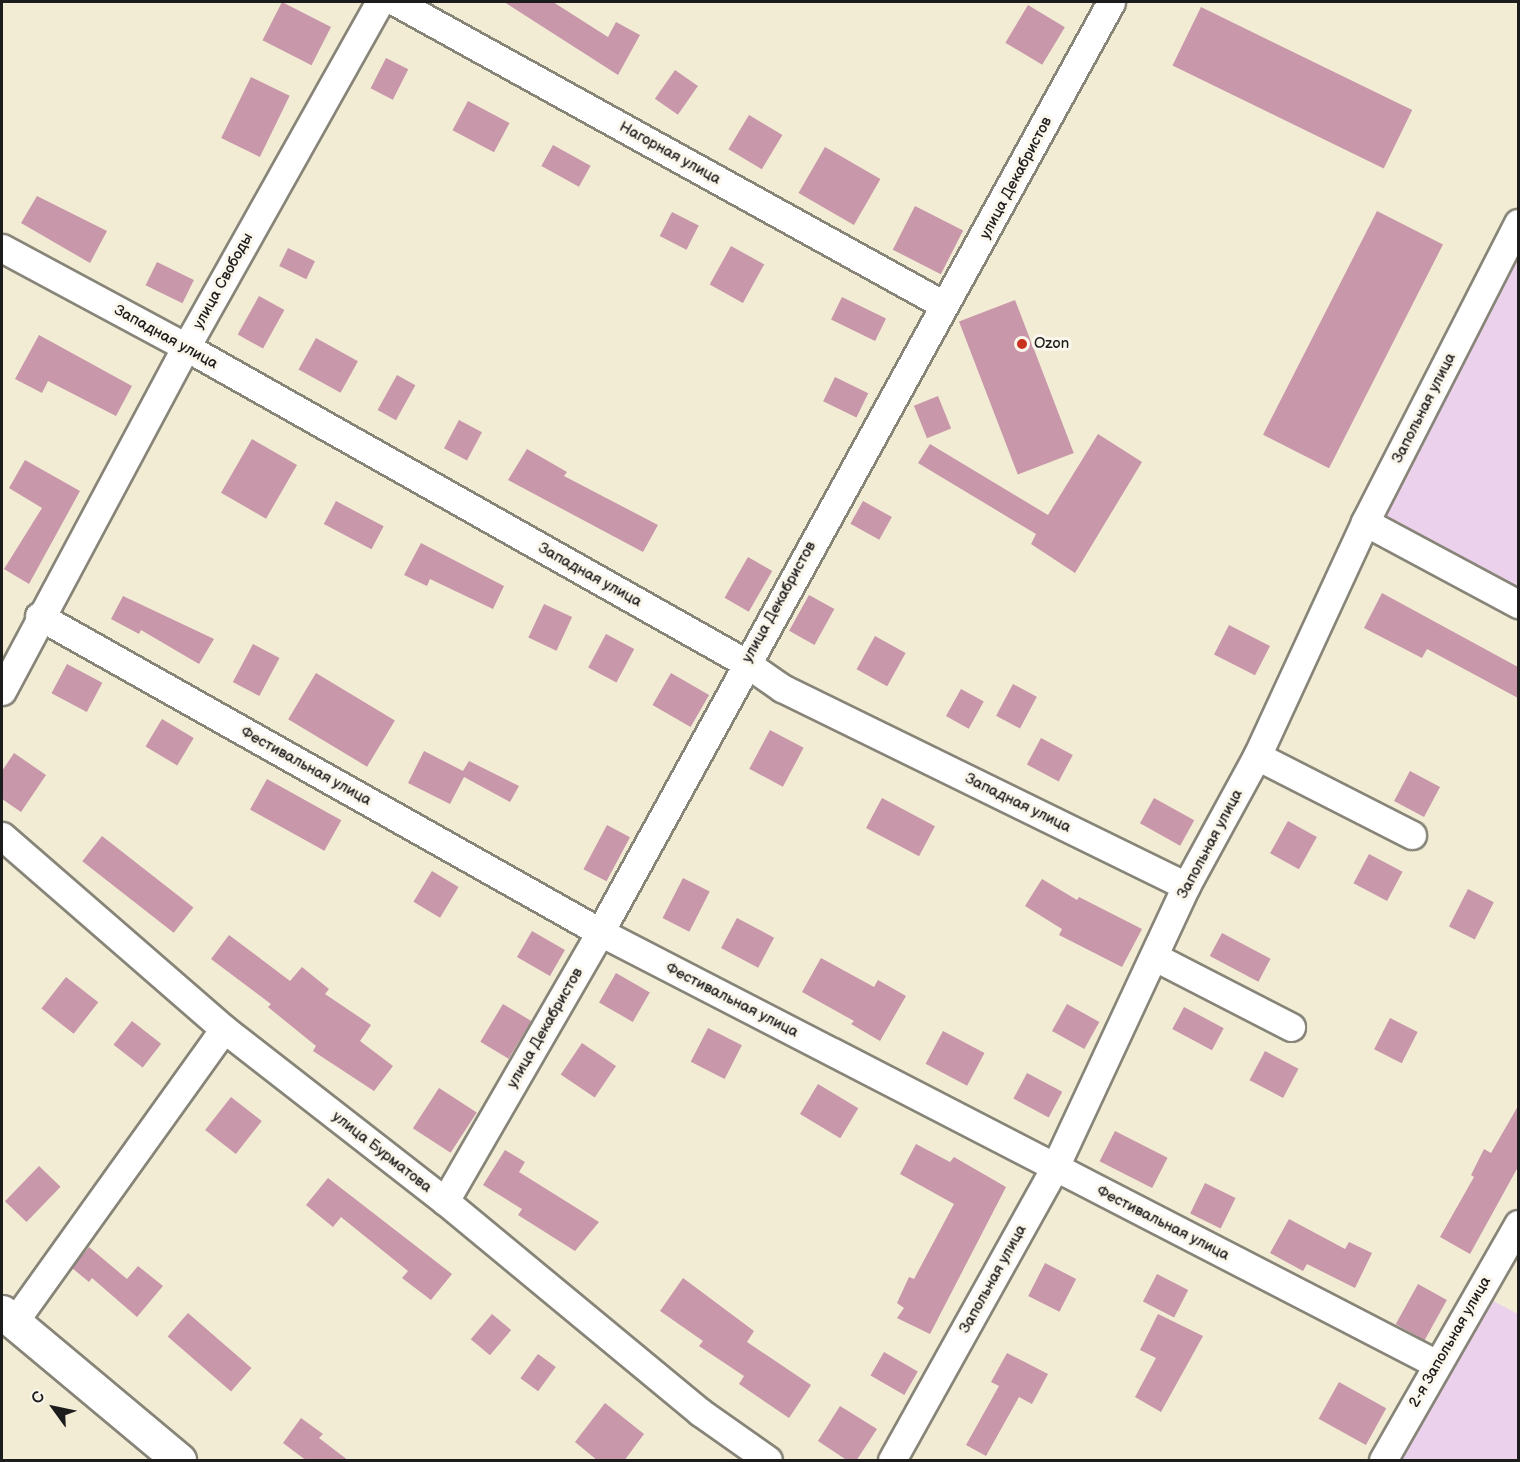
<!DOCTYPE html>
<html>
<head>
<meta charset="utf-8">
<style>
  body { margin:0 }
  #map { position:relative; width:1520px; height:1462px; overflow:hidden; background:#f2ecd5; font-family:"Balsamiq Sans",sans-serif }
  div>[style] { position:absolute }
  .built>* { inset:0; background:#ebd1eb }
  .building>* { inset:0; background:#c897aa; transform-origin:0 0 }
  .roads { filter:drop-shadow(2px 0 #878478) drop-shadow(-2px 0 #878478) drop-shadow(0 2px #878478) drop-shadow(0 -2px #878478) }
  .street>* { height:27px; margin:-13.5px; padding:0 13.5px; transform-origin:13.5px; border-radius:13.5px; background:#fff }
  .secondary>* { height:33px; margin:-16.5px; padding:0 16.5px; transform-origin:16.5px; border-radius:16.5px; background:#fff }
  .dots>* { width:16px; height:16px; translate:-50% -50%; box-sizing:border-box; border:3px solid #fbf7ec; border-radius:50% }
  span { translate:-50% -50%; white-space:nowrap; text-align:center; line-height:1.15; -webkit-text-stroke:6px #fbf7ec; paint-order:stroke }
  .street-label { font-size:15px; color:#1c1c1c }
  .poi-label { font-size:15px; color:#1c1c1c }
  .left { translate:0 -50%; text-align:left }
  .frame { position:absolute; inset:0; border:3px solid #1c1c1c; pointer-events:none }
  .north { position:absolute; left:24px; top:1378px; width:60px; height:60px; -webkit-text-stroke:4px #fbf7ec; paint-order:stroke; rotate:303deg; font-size:16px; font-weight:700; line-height:24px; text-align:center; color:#1c1c1c }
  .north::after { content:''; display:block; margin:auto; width:21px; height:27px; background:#1c1c1c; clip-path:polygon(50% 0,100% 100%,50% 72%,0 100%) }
</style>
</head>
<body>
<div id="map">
  <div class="built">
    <i style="clip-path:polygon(1518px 225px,1518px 598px,1367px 518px)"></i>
    <i style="clip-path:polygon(1474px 1291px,1518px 1314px,1518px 1460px,1387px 1460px)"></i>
  </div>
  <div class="building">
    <i style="left:282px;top:2px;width:55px;height:43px;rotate:27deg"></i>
    <i style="clip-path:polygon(504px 2px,553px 2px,608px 37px,616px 22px,640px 35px,618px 75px)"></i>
    <i style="left:1028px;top:5px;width:43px;height:44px;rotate:31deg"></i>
    <i style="left:1201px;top:7px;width:235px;height:65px;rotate:26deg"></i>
    <i style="left:386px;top:58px;width:25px;height:34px;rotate:27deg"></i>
    <i style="left:675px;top:70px;width:28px;height:35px;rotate:35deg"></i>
    <i style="left:251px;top:77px;width:43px;height:68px;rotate:26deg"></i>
    <i style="left:468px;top:101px;width:47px;height:33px;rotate:28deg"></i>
    <i style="left:749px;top:115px;width:39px;height:40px;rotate:31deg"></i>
    <i style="left:553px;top:145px;width:43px;height:24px;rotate:29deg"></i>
    <i style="left:825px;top:147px;width:64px;height:53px;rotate:30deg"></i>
    <i style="clip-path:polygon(37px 196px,107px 231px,90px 263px,21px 223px)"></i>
    <i style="left:915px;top:206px;width:54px;height:49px;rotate:27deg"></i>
    <i style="left:1377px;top:211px;width:74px;height:251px;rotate:27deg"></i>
    <i style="left:672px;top:212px;width:30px;height:27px;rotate:27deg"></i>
    <i style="left:731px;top:246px;width:38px;height:44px;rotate:29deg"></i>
    <i style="left:288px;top:248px;width:30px;height:20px;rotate:26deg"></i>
    <i style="left:157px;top:262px;width:41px;height:26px;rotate:26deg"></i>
    <i style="left:259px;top:296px;width:29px;height:44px;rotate:29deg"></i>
    <i style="left:842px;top:297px;width:49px;height:25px;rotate:26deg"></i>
    <i style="left:1015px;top:300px;width:164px;height:60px;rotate:69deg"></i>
    <i style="clip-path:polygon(39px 335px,132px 386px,116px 416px,48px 381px,42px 393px,15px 379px)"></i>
    <i style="left:316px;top:338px;width:48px;height:36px;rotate:29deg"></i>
    <i style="left:397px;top:375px;width:21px;height:40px;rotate:29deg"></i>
    <i style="left:835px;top:377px;width:37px;height:27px;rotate:26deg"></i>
    <i style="left:938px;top:396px;width:35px;height:26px;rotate:68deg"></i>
    <i style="left:459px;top:420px;width:26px;height:32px;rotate:28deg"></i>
    <i style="clip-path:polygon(1098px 434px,1142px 462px,1075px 573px,1031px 544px,1036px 534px,918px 463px,930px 444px,1048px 515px)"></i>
    <i style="left:252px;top:439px;width:52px;height:62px;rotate:30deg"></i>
    <i style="clip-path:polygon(527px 449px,567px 472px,564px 476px,658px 525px,643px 552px,508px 480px)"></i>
    <i style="clip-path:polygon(25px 460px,80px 491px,29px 584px,4px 569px,42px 508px,9px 488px)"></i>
    <i style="left:336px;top:501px;width:54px;height:26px;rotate:28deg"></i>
    <i style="left:863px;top:501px;width:33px;height:26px;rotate:29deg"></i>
    <i style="clip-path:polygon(421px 543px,504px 586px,493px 609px,430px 579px,427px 586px,404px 575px)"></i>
    <i style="left:748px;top:557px;width:28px;height:47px;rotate:30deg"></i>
    <i style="clip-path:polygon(1382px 593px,1518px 667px,1518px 698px,1427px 649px,1422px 658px,1364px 628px)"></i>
    <i style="left:809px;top:595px;width:29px;height:41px;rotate:29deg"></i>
    <i style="clip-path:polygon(123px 596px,214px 639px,199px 664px,141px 630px,139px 634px,111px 619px)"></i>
    <i style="left:544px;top:604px;width:31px;height:37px;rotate:25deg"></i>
    <i style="left:1229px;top:625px;width:46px;height:33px;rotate:27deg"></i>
    <i style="left:606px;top:634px;width:32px;height:38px;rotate:28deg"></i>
    <i style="left:875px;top:636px;width:35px;height:38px;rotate:29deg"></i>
    <i style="left:253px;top:644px;width:30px;height:43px;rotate:28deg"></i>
    <i style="left:67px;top:664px;width:40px;height:33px;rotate:28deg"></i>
    <i style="left:316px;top:673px;width:92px;height:54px;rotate:31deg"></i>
    <i style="left:671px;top:673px;width:44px;height:37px;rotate:30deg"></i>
    <i style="left:1013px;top:684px;width:27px;height:36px;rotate:28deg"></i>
    <i style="left:961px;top:689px;width:26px;height:31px;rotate:29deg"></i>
    <i style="left:162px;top:719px;width:37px;height:32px;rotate:31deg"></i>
    <i style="left:770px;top:730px;width:38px;height:44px;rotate:28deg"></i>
    <i style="left:1041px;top:738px;width:36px;height:30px;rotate:28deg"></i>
    <i style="clip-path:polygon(424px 751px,463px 771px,469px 761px,519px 786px,510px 802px,464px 777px,450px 804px,408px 783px)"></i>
    <i style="clip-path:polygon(14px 753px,46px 775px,21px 812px,2px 799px,2px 771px)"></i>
    <i style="left:1410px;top:771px;width:34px;height:34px;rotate:28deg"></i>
    <i style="left:267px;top:779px;width:85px;height:35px;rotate:29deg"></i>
    <i style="left:882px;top:798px;width:60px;height:34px;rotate:28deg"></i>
    <i style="left:1154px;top:798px;width:46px;height:29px;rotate:29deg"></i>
    <i style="left:1288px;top:821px;width:33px;height:37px;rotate:29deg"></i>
    <i style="left:607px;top:825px;width:26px;height:50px;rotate:28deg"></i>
    <i style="left:102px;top:836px;width:116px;height:32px;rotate:38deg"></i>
    <i style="left:1369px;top:854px;width:38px;height:33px;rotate:28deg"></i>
    <i style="left:432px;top:871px;width:31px;height:36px;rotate:31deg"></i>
    <i style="left:683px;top:878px;width:30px;height:45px;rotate:27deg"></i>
    <i style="clip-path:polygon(1042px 879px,1077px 900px,1079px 897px,1142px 929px,1122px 967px,1059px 935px,1062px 929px,1025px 906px)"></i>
    <i style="left:1468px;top:889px;width:29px;height:42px;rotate:27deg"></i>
    <i style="left:737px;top:918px;width:42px;height:34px;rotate:28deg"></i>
    <i style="left:532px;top:931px;width:38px;height:30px;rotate:30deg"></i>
    <i style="left:1222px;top:933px;width:55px;height:26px;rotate:28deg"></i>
    <i style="clip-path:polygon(229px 935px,290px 981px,302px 967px,329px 989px,325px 994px,371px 1025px,360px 1041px,393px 1066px,374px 1091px,313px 1051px,316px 1046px,268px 1007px,271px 1004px,211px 959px)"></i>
    <i style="clip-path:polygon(821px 958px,874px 987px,878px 980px,906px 996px,880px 1041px,851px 1024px,854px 1021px,802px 992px)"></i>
    <i style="left:616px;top:973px;width:39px;height:34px;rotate:30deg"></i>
    <i style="left:66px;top:977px;width:41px;height:40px;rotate:38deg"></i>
    <i style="left:503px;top:1004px;width:33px;height:44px;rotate:31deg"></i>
    <i style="left:1067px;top:1004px;width:37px;height:31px;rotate:29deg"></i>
    <i style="left:1184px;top:1007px;width:45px;height:25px;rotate:28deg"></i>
    <i style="left:1390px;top:1018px;width:31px;height:35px;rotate:27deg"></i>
    <i style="left:132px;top:1021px;width:37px;height:30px;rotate:38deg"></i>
    <i style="left:708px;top:1028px;width:38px;height:38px;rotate:27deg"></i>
    <i style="left:943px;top:1031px;width:47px;height:37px;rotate:28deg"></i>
    <i style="left:582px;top:1043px;width:41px;height:38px;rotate:34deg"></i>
    <i style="left:1265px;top:1051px;width:38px;height:33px;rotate:28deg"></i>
    <i style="left:1027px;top:1073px;width:40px;height:29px;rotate:28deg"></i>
    <i style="left:818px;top:1084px;width:47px;height:35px;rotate:31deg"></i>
    <i style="left:439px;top:1088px;width:45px;height:48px;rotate:33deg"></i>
    <i style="left:231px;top:1097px;width:39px;height:42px;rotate:38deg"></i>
    <i style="clip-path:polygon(1518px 1106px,1518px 1167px,1470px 1254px,1440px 1237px,1474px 1177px,1471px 1175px,1484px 1149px,1491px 1153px)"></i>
    <i style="left:1115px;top:1131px;width:59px;height:34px;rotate:27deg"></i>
    <i style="clip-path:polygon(916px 1144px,950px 1162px,954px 1157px,1006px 1187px,930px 1334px,897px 1318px,904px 1308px,897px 1303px,909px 1277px,914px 1279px,954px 1204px,900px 1174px)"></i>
    <i style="clip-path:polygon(505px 1150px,525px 1162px,519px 1172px,599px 1222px,575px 1251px,518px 1215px,522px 1209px,483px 1185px)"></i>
    <i style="left:39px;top:1166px;width:30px;height:49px;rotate:44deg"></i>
    <i style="clip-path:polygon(328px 1178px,452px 1274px,431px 1300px,402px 1278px,408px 1271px,341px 1217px,333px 1227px,306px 1205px)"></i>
    <i style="left:1205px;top:1183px;width:34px;height:34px;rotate:26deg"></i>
    <i style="clip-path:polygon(1289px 1219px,1345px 1249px,1349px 1242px,1372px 1253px,1355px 1288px,1307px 1264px,1303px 1271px,1270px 1253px)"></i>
    <i style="clip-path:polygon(89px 1247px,127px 1279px,138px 1266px,163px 1286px,137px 1317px,92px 1278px,89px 1282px,72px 1268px)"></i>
    <i style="left:1045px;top:1263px;width:35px;height:37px;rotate:27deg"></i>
    <i style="left:1157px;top:1274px;width:35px;height:31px;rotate:27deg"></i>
    <i style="clip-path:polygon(683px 1278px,754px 1331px,747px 1342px,811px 1385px,789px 1418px,739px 1384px,744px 1376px,699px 1346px,703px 1341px,660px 1311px)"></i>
    <i style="left:1418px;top:1284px;width:33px;height:46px;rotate:29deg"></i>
    <i style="left:188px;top:1313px;width:84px;height:31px;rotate:41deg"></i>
    <i style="left:492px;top:1314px;width:25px;height:33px;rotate:40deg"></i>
    <i style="clip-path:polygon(1158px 1314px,1203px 1336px,1161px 1412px,1135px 1397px,1156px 1358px,1140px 1350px)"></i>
    <i style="left:884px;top:1352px;width:39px;height:27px;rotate:30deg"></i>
    <i style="clip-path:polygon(1007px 1353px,1048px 1374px,1032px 1404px,1019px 1397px,986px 1456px,966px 1445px,999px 1386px,991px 1382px)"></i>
    <i style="left:538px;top:1354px;width:22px;height:30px;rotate:36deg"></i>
    <i style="left:1339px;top:1382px;width:54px;height:42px;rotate:29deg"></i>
    <i style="clip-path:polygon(605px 1403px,644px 1434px,624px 1461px,598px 1461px,575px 1442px)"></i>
    <i style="clip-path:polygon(840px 1406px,877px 1429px,856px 1461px,848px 1461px,818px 1441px)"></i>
    <i style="clip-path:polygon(301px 1418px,323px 1434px,319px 1438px,349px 1461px,307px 1461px,283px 1443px)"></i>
  </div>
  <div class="roads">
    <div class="street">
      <i style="left:396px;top:2px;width:626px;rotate:28.94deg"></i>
      <i style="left:2px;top:248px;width:209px;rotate:28.3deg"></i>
      <i style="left:186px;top:347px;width:643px;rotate:29.44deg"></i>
      <i style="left:746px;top:663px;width:44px;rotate:34.8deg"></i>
      <i style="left:782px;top:688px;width:450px;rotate:26.1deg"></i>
      <i style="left:1365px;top:522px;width:174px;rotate:28.2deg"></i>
      <i style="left:39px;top:616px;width:644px;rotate:29.39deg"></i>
      <i style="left:600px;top:932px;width:940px;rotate:27.3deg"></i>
      <i style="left:2px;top:691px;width:390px;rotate:-61.9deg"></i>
      <i style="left:186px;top:347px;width:396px;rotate:-60.7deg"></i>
      <i style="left:1257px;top:756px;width:174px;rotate:27deg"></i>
      <i style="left:2px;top:836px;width:294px;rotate:41deg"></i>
      <i style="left:224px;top:1029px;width:280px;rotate:37.9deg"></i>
      <i style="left:445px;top:1201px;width:331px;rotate:39.6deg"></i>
      <i style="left:700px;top:1412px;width:83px;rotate:35.2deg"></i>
      <i style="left:1155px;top:957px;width:153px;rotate:27.2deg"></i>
      <i style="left:445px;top:1201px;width:310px;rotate:-60deg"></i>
      <i style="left:600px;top:932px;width:1061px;rotate:-61.21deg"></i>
      <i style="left:14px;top:1322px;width:360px;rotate:-54.4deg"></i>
      <i style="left:892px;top:1460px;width:335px;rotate:-60.9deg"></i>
      <i style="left:1055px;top:1167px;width:310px;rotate:-65deg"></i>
      <i style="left:1186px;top:886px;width:148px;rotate:-61.4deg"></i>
      <i style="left:1257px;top:756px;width:258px;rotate:-65.2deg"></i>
      <i style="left:1365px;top:522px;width:336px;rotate:-62.9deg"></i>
      <i style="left:1383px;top:1460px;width:272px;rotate:-60.2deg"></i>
    </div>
    <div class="secondary">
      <i style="left:2px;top:1312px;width:231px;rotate:39.9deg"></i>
    </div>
  </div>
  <div class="dots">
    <i style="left:1022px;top:344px;background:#c8321e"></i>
  </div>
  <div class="street-label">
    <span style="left:670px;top:153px;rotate:29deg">Нагорная улица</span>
    <span style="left:1016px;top:178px;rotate:-62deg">улица Декабристов</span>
    <span style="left:223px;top:281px;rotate:-61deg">улица Свободы</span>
    <span style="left:166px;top:337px;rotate:29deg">Западная улица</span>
    <span style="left:1424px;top:408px;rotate:-63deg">Запольная улица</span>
    <span style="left:590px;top:575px;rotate:29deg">Западная улица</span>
    <span style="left:779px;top:602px;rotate:-61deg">улица Декабристов</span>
    <span style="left:306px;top:766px;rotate:29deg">Фестивальная улица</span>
    <span style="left:1018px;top:803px;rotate:26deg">Западная улица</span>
    <span style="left:1210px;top:844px;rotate:-62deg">Запольная улица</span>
    <span style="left:732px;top:1000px;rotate:27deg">Фестивальная улица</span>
    <span style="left:545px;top:1028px;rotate:-60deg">улица Декабристов</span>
    <span style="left:382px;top:1152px;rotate:38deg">улица Бурматова</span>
    <span style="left:1163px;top:1223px;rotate:27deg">Фестивальная улица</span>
    <span style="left:993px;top:1279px;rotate:-61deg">Запольная улица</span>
    <span style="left:1450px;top:1342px;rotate:-60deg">2-я Запольная улица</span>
  </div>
  <div class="poi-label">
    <span class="left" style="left:1034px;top:344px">Ozon</span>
  </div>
  <div class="frame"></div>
  <div class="north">С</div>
</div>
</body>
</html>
